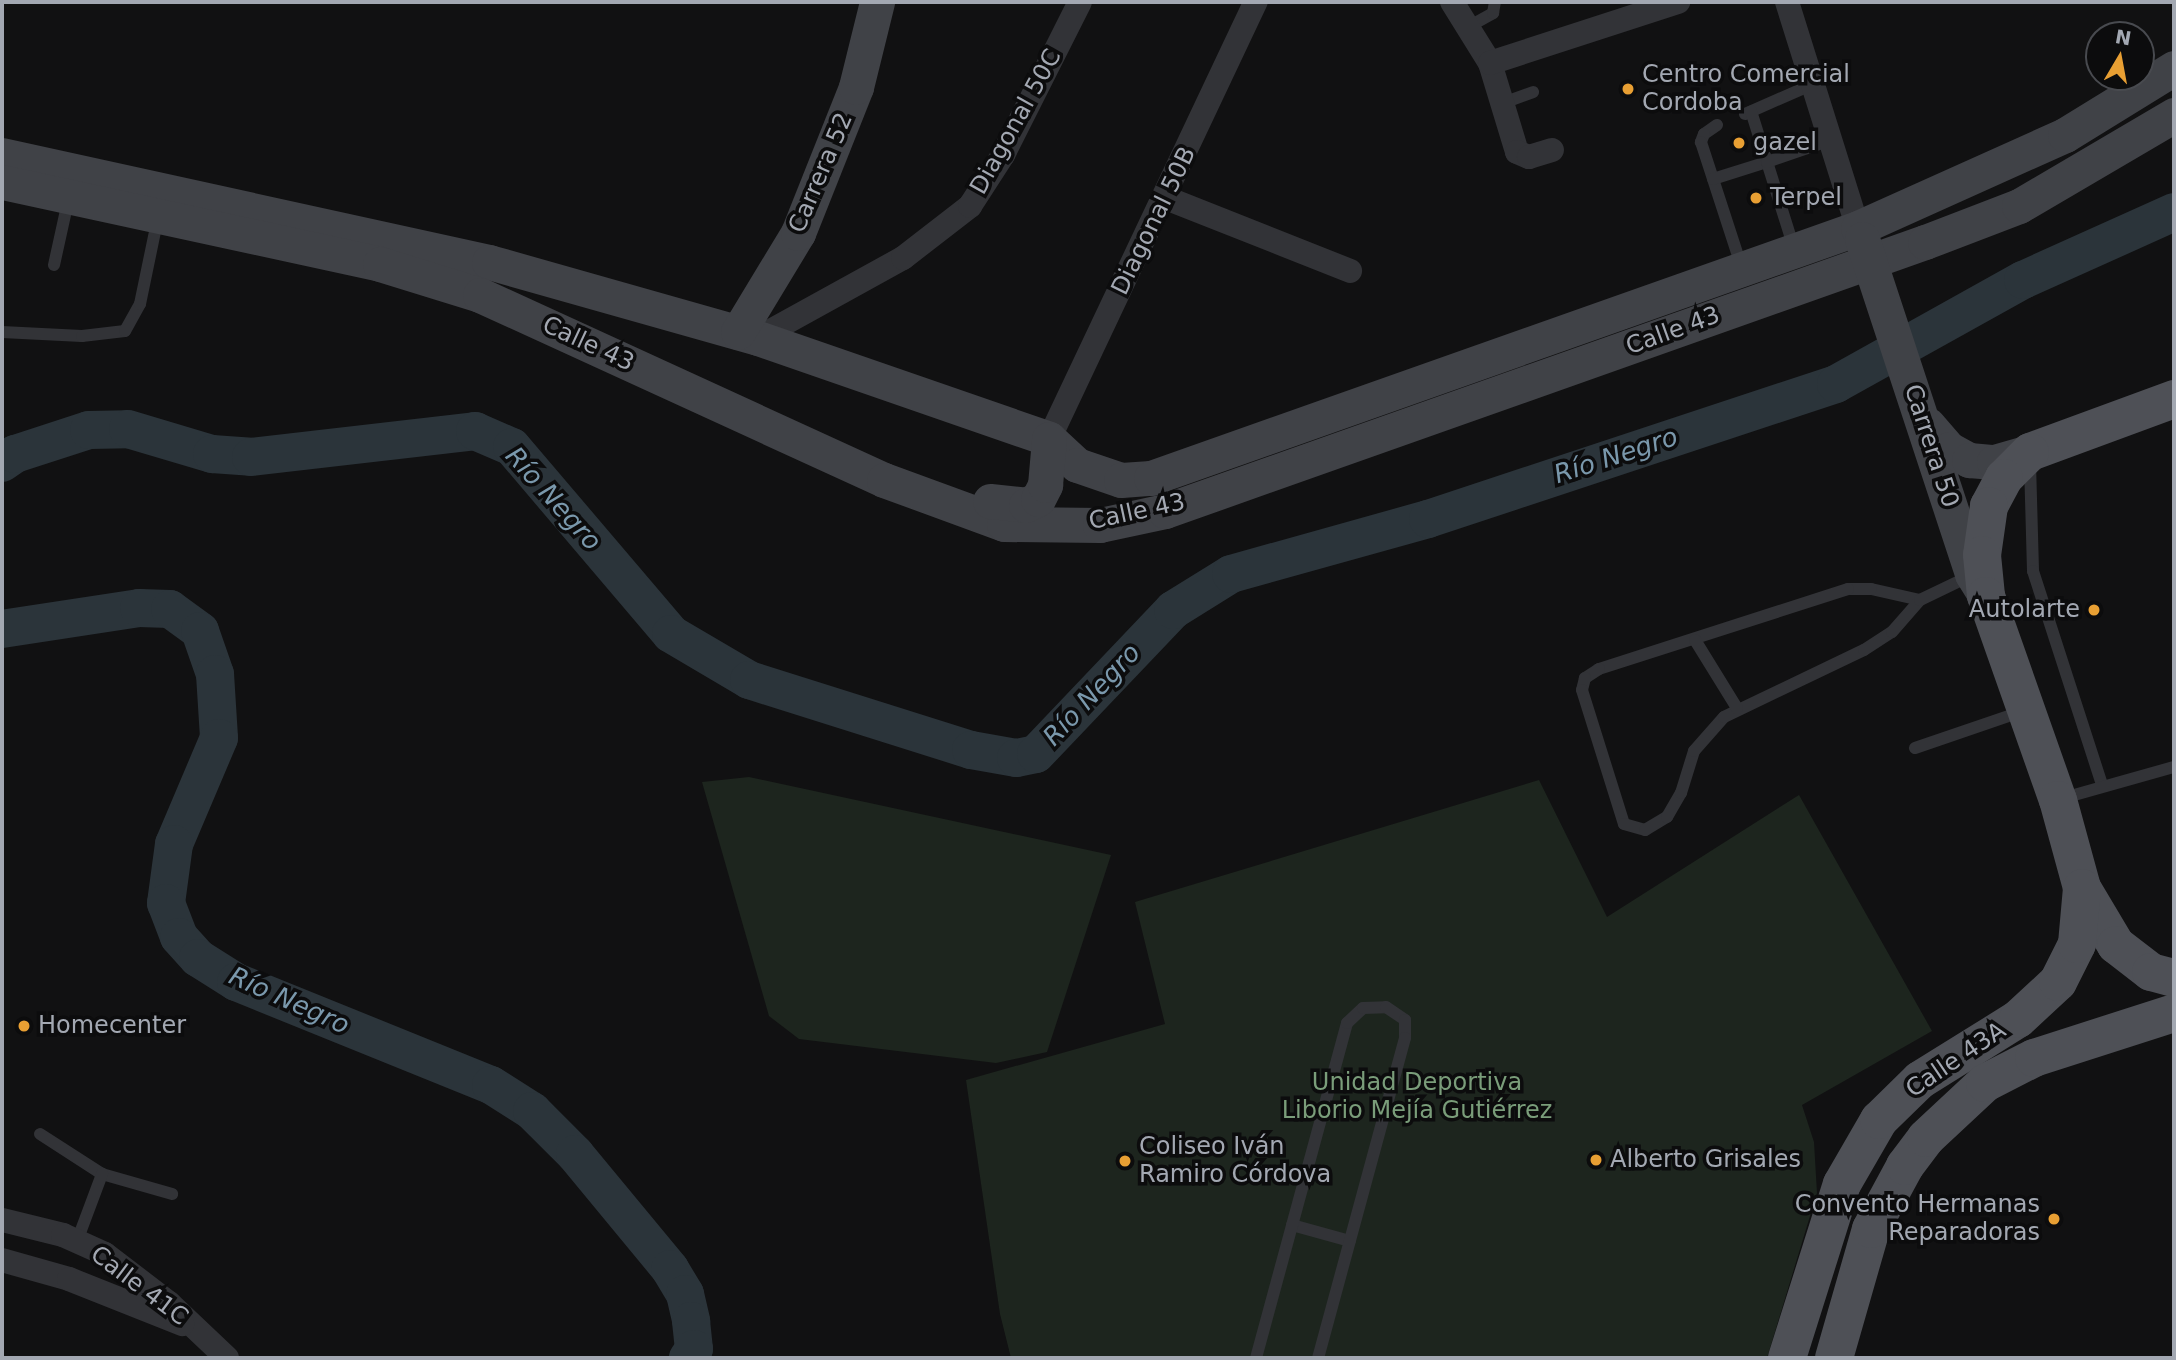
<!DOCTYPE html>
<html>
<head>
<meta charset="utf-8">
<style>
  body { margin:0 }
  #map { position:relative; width:2176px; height:1360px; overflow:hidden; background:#111112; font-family:"DejaVu Sans",sans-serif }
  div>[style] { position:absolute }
  .green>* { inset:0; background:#1d251e }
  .river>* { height:38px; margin:-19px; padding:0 19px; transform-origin:19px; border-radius:19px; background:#2b343a }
  .lane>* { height:12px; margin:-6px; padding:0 6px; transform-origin:6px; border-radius:6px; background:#323337 }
  .street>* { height:24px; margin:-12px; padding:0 12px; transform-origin:12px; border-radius:12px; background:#323337 }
  .secondary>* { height:35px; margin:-17.5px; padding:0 17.5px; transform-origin:17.5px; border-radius:17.5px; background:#404247 }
  .primary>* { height:38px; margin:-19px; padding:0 19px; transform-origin:19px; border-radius:19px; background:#4e5056 }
  .dots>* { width:19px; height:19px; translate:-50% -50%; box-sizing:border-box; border:4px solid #0c0c0d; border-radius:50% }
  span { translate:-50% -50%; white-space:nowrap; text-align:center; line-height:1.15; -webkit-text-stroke:7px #0c0c0d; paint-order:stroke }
  .poi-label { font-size:24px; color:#a3a8b2 }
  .left { translate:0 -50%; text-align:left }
  .right { translate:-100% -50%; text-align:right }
  .street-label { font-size:24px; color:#a3a8b2 }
  .park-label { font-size:24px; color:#7a9d7a }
  .water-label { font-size:26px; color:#7a98ac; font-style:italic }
  .frame { position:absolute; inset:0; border:4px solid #a3a8b2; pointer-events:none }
  .north { position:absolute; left:2085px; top:21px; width:70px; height:70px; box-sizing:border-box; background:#0c0c0d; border:2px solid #484a4f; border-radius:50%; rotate:10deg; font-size:19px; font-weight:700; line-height:28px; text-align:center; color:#a3a8b2 }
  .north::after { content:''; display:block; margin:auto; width:24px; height:32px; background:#e89f33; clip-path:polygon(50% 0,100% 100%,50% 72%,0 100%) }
</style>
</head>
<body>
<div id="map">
  <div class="green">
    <i style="clip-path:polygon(749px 777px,1111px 855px,1047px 1052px,996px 1063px,799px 1039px,769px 1016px,702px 782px)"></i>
    <i style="clip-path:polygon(1539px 780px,1607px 917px,1799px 795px,1932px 1031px,1802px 1105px,1814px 1142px,1817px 1193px,1767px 1358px,1011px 1358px,1000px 1314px,966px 1080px,1165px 1024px,1135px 902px)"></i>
  </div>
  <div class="river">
    <i style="left:2px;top:463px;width:16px;rotate:-35deg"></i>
    <i style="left:15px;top:454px;width:78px;rotate:-18deg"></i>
    <i style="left:89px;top:430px;width:39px;rotate:-1deg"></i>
    <i style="left:128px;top:429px;width:88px;rotate:16.6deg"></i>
    <i style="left:212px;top:454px;width:39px;rotate:4deg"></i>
    <i style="left:251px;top:457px;width:226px;rotate:-6.6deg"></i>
    <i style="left:475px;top:431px;width:40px;rotate:23.4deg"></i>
    <i style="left:512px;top:447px;width:245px;rotate:49.6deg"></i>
    <i style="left:671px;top:634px;width:91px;rotate:30.5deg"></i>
    <i style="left:749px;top:680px;width:233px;rotate:17.5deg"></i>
    <i style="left:971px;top:750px;width:46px;rotate:10.1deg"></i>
    <i style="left:1016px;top:758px;width:20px;rotate:-11deg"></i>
    <i style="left:1036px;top:754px;width:199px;rotate:-46.4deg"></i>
    <i style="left:1173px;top:610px;width:68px;rotate:-31.8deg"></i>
    <i style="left:1231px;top:574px;width:205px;rotate:-15.6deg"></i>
    <i style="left:1428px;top:519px;width:430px;rotate:-18.3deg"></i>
    <i style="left:1836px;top:384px;width:214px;rotate:-29.1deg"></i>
    <i style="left:2023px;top:280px;width:166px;rotate:-24.2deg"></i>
    <i style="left:2px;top:629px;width:139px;rotate:-8.7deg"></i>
    <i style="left:139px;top:608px;width:31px;rotate:2deg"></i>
    <i style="left:170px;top:609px;width:37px;rotate:36deg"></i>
    <i style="left:200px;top:631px;width:46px;rotate:70.8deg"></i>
    <i style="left:215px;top:674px;width:64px;rotate:86.4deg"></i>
    <i style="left:219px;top:738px;width:115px;rotate:113deg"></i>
    <i style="left:174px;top:844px;width:60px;rotate:97.7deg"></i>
    <i style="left:166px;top:903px;width:36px;rotate:69deg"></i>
    <i style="left:179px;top:937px;width:28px;rotate:48deg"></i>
    <i style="left:198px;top:958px;width:45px;rotate:32.3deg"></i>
    <i style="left:236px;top:982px;width:275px;rotate:22deg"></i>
    <i style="left:491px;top:1085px;width:49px;rotate:32.4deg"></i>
    <i style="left:532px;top:1111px;width:61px;rotate:45deg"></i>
    <i style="left:575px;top:1154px;width:149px;rotate:50.4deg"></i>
    <i style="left:670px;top:1269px;width:29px;rotate:59deg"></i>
    <i style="left:685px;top:1294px;width:28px;rotate:77deg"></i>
    <i style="left:691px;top:1321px;width:28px;rotate:84deg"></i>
    <i style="left:694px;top:1349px;width:11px;rotate:124deg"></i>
  </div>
  <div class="lane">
    <i style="left:1468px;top:27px;width:29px;rotate:-29deg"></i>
    <i style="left:1493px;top:13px;width:11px;rotate:-80deg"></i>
    <i style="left:1503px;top:103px;width:32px;rotate:-20deg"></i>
    <i style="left:1745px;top:114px;width:74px;rotate:-23.8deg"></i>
    <i style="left:1717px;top:125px;width:16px;rotate:145deg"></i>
    <i style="left:1704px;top:134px;width:9px;rotate:111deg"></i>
    <i style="left:1701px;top:142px;width:129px;rotate:72deg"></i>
    <i style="left:1713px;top:179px;width:57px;rotate:-17.5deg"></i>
    <i style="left:1767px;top:162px;width:53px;rotate:-107.4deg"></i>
    <i style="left:1794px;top:248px;width:90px;rotate:-107.4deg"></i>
    <i style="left:1767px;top:162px;width:68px;rotate:-19deg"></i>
    <i style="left:54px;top:265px;width:70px;rotate:-77.6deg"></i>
    <i style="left:2px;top:332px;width:80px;rotate:2.9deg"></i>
    <i style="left:82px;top:336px;width:43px;rotate:-6.6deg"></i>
    <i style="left:125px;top:331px;width:31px;rotate:-61deg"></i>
    <i style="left:140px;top:304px;width:89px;rotate:-78.3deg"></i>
    <i style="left:2030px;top:463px;width:108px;rotate:88.4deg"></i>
    <i style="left:2033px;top:571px;width:224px;rotate:72.1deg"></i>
    <i style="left:1920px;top:600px;width:50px;rotate:-167.3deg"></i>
    <i style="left:1871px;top:589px;width:23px;rotate:180deg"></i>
    <i style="left:1848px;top:589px;width:262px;rotate:162.2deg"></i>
    <i style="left:1599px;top:669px;width:17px;rotate:147deg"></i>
    <i style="left:1585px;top:678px;width:12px;rotate:104deg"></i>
    <i style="left:1582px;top:690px;width:140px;rotate:72.6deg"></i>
    <i style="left:1624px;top:824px;width:22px;rotate:16deg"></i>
    <i style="left:1645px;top:830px;width:26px;rotate:-31deg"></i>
    <i style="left:1667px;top:817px;width:28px;rotate:-60deg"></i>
    <i style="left:1681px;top:793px;width:44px;rotate:-72.8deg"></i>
    <i style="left:1694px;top:751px;width:45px;rotate:-48.6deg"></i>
    <i style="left:1724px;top:717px;width:155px;rotate:-25.6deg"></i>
    <i style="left:1864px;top:650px;width:33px;rotate:-33deg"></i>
    <i style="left:1892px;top:632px;width:43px;rotate:-48.8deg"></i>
    <i style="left:1920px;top:600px;width:58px;rotate:-25.7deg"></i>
    <i style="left:1695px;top:640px;width:80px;rotate:58.3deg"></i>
    <i style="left:1915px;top:748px;width:114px;rotate:-18.9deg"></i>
    <i style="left:2060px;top:799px;width:118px;rotate:-15.7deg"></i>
    <i style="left:40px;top:1134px;width:74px;rotate:32.8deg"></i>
    <i style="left:102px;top:1174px;width:73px;rotate:15.9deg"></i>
    <i style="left:1292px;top:1225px;width:60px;rotate:15.4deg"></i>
    <i style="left:77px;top:1241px;width:72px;rotate:-69.5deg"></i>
    <i style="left:1256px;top:1358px;width:347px;rotate:-74.8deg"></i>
    <i style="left:1347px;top:1023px;width:22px;rotate:-43deg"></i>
    <i style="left:1363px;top:1008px;width:23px;rotate:-2deg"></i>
    <i style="left:1386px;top:1007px;width:23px;rotate:34deg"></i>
    <i style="left:1405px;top:1020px;width:18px;rotate:90deg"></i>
    <i style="left:1405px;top:1038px;width:332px;rotate:105.2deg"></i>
  </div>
  <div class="street">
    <i style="left:1452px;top:2px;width:72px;rotate:58.1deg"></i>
    <i style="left:1490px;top:63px;width:93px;rotate:73.1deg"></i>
    <i style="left:1517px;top:152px;width:13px;rotate:23deg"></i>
    <i style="left:1529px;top:157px;width:24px;rotate:-17deg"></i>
    <i style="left:1787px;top:2px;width:237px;rotate:72.6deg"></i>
    <i style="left:1490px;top:63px;width:198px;rotate:-18deg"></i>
    <i style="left:1166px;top:198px;width:198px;rotate:21.6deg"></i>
    <i style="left:758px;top:338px;width:166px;rotate:-28.9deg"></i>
    <i style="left:903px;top:258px;width:85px;rotate:-37.8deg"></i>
    <i style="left:970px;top:206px;width:61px;rotate:-57.1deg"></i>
    <i style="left:1003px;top:155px;width:171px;rotate:-63.3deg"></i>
    <i style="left:1049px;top:439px;width:484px;rotate:-64.7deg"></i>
    <i style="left:2px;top:1220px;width:63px;rotate:13.8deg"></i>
    <i style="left:63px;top:1235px;width:46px;rotate:24.3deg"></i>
    <i style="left:105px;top:1254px;width:81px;rotate:37.4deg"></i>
    <i style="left:169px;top:1303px;width:80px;rotate:43.5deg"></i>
    <i style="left:2px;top:1260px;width:70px;rotate:15.8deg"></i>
    <i style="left:69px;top:1279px;width:122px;rotate:21.7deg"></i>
  </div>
  <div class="secondary">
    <i style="left:2px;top:155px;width:499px;rotate:12.4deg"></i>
    <i style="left:489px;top:262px;width:280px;rotate:15.8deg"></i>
    <i style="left:758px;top:338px;width:308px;rotate:19.1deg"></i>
    <i style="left:1049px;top:439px;width:38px;rotate:43deg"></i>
    <i style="left:1077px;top:465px;width:46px;rotate:18.8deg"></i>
    <i style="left:1121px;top:480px;width:30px;rotate:-4deg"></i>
    <i style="left:1151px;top:478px;width:750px;rotate:-19.47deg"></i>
    <i style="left:1858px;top:228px;width:227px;rotate:-24.2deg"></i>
    <i style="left:2065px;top:135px;width:128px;rotate:-31.6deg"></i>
    <i style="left:2px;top:182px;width:387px;rotate:12.2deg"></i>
    <i style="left:380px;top:264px;width:105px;rotate:17.2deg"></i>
    <i style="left:480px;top:295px;width:444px;rotate:24.6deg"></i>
    <i style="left:884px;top:480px;width:128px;rotate:20.1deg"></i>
    <i style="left:1004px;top:524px;width:96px;rotate:0.6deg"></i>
    <i style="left:1100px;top:525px;width:66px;rotate:-12.2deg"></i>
    <i style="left:1165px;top:511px;width:806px;rotate:-19.49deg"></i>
    <i style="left:1925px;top:242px;width:101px;rotate:-21deg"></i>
    <i style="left:2019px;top:206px;width:180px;rotate:-30.4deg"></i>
    <i style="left:1862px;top:239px;width:353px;rotate:71.8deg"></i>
    <i style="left:1972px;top:574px;width:19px;rotate:58deg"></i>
    <i style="left:738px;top:332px;width:116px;rotate:-58.8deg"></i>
    <i style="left:798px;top:233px;width:157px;rotate:-68.3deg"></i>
    <i style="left:856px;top:87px;width:88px;rotate:-76.1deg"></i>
    <i style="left:1928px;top:425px;width:32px;rotate:49deg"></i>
    <i style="left:1949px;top:449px;width:23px;rotate:29deg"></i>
    <i style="left:1969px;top:460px;width:25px;rotate:5deg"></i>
    <i style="left:1994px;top:462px;width:37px;rotate:-16deg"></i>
    <i style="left:990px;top:501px;width:36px;rotate:6deg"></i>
    <i style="left:1026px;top:505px;width:13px;rotate:-27deg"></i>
    <i style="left:1038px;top:499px;width:16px;rotate:-63deg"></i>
    <i style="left:1045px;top:485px;width:46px;rotate:-85deg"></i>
  </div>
  <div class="primary">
    <i style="left:2174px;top:399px;width:153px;rotate:159.8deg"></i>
    <i style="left:2030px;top:452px;width:37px;rotate:135deg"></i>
    <i style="left:2004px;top:478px;width:32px;rotate:118deg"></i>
    <i style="left:1989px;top:506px;width:49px;rotate:98.1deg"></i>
    <i style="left:1982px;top:555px;width:41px;rotate:84.4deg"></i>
    <i style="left:1986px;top:596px;width:216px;rotate:70.6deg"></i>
    <i style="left:2058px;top:800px;width:91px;rotate:74.7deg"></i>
    <i style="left:2082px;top:888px;width:66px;rotate:59.2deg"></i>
    <i style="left:2116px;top:945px;width:44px;rotate:37.6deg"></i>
    <i style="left:2151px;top:972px;width:24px;rotate:15deg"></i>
    <i style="left:1787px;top:1358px;width:182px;rotate:-72.5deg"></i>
    <i style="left:1842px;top:1184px;width:74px;rotate:-60deg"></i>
    <i style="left:1879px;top:1120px;width:57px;rotate:-44.3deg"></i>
    <i style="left:1920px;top:1080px;width:115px;rotate:-31.9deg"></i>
    <i style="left:2018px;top:1019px;width:54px;rotate:-42.8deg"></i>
    <i style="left:2058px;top:982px;width:42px;rotate:-63.4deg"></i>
    <i style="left:2077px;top:944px;width:56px;rotate:-84.9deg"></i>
    <i style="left:1834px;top:1358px;width:134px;rotate:-74deg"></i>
    <i style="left:1871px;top:1229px;width:72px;rotate:-61.6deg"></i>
    <i style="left:1905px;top:1166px;width:35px;rotate:-53deg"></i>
    <i style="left:1926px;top:1138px;width:81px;rotate:-43deg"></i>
    <i style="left:1985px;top:1083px;width:55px;rotate:-27deg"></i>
    <i style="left:2034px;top:1058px;width:147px;rotate:-17.8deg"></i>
  </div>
  <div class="dots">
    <i style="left:1628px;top:89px;background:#e89f33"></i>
    <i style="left:1739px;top:143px;background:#e89f33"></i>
    <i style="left:1756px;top:198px;background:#e89f33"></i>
    <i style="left:2094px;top:610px;background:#e89f33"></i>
    <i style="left:24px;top:1026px;background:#e89f33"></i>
    <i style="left:1596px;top:1160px;background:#e89f33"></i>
    <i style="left:1125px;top:1161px;background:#e89f33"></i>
    <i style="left:2054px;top:1219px;background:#e89f33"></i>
  </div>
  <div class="poi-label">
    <span class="left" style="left:1642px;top:89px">Centro Comercial<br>Cordoba</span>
    <span class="left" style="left:1753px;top:143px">gazel</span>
    <span class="left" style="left:1770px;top:198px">Terpel</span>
    <span class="right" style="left:2080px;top:610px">Autolarte</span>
    <span class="left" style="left:38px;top:1026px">Homecenter</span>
    <span class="left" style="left:1139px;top:1161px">Coliseo Iván<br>Ramiro Córdova</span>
    <span class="left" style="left:1610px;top:1160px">Alberto Grisales</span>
    <span class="right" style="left:2040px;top:1219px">Convento Hermanas<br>Reparadoras</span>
  </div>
  <div class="street-label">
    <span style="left:1016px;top:122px;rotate:-61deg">Diagonal 50C</span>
    <span style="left:821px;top:173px;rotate:-67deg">Carrera 52</span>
    <span style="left:1154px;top:221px;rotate:-64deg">Diagonal 50B</span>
    <span style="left:1673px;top:331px;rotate:-20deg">Calle 43</span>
    <span style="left:588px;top:344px;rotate:25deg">Calle 43</span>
    <span style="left:1931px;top:446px;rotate:72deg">Carrera 50</span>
    <span style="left:1137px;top:512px;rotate:-12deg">Calle 43</span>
    <span style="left:1956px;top:1060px;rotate:-34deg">Calle 43A</span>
    <span style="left:139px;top:1286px;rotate:37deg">Calle 41C</span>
  </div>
  <div class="park-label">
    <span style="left:1417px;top:1097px">Unidad Deportiva<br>Liborio Mejía Gutiérrez</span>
  </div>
  <div class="water-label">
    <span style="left:1616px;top:456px;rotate:-18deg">Río Negro</span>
    <span style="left:553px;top:499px;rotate:48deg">Río Negro</span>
    <span style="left:1092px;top:695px;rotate:-47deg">Río Negro</span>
    <span style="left:289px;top:1001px;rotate:24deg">Río Negro</span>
  </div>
  <div class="frame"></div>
  <div class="north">N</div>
</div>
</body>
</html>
